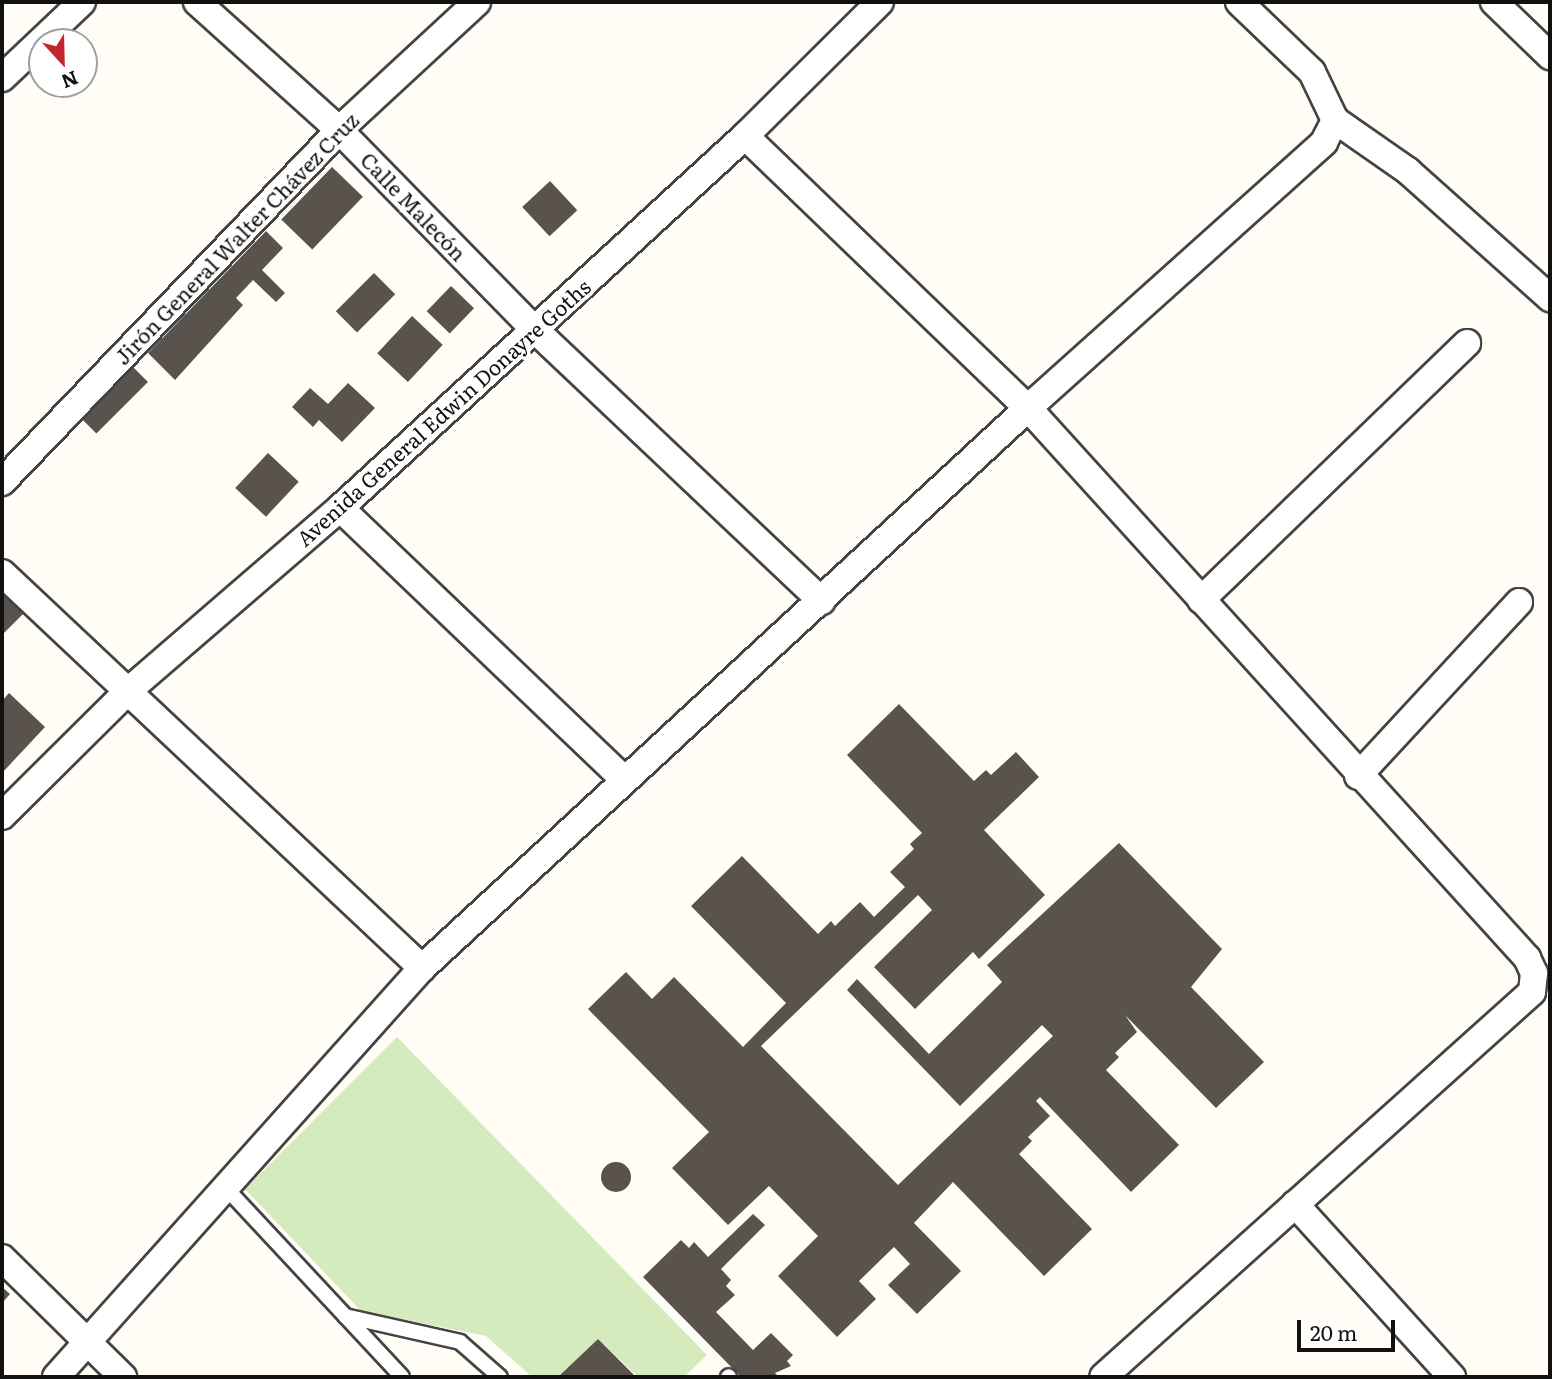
<!DOCTYPE html>
<html>
<head>
<meta charset="utf-8">
<style>
  body { margin:0 }
  #map { position:relative; width:1552px; height:1379px; overflow:hidden; background:#fffdf5; font-family:Literata,serif }
  div>[style] { position:absolute }
  .green>* { inset:0; background:#d5ebbd }
  .building>* { inset:0; background:#5a524d; transform-origin:0 0 }
  .round { border-radius:50% }
  .roads { filter:drop-shadow(2px 0 #444) drop-shadow(-2px 0 #444) drop-shadow(0 2px #444) drop-shadow(0 -2px #444) }
  .service>* { height:14px; margin:-7px; padding:0 7px; transform-origin:7px; border-radius:7px; background:#fff }
  .minor>* { height:26px; margin:-13px; padding:0 13px; transform-origin:13px; border-radius:13px; background:#fff }
  span { translate:-50% -50%; white-space:nowrap; text-align:center; line-height:1.15; -webkit-text-stroke:7px #fff; paint-order:stroke }
  .street-label { font-size:21px; color:#111 }
  .frame { position:absolute; inset:0; border:4px solid #111; pointer-events:none }
  .north { position:absolute; left:28px; top:28px; width:70px; height:70px; box-sizing:border-box; background:#fff; border:2px solid #a0a0a0; border-radius:50%; rotate:158deg; font-size:19px; font-weight:700; line-height:28px; text-align:center; color:#111 }
  .north::after { content:''; display:block; margin:auto; width:24px; height:32px; background:#c4262e; clip-path:polygon(50% 0,100% 100%,50% 72%,0 100%) }
  .scale { position:absolute; left:1297px; top:1320px; width:98px; height:32px; box-sizing:border-box; border:4px solid #111; border-top:0; padding-left:9px; font-size:21px; line-height:24px; white-space:nowrap; color:#111; -webkit-text-stroke:5px #fff; paint-order:stroke }
</style>
</head>
<body>
<div id="map">
  <div class="green">
    <i style="clip-path:polygon(397px 1037px,707px 1355px,684px 1377px,638px 1377px,598px 1339px,558px 1377px,532px 1377px,486px 1336px,361px 1311px,245px 1189px)"></i>
  </div>
  <div class="building">
    <i style="left:332px;top:167px;width:43px;height:73px;rotate:44deg"></i>
    <i style="left:550px;top:181px;width:40px;height:38px;rotate:47deg"></i>
    <i style="clip-path:polygon(266px 231px,283px 248px,262px 270px,285px 293px,276px 302px,253px 280px,236px 298px,243px 305px,175px 380px,148px 353px)"></i>
    <i style="left:374px;top:273px;width:30px;height:54px;rotate:45deg"></i>
    <i style="left:451px;top:286px;width:32px;height:35px;rotate:44deg"></i>
    <i style="left:412px;top:316px;width:42px;height:51px;rotate:43deg"></i>
    <i style="left:131px;top:365px;width:24px;height:73px;rotate:45deg"></i>
    <i style="clip-path:polygon(348px 383px,375px 408px,342px 442px,319px 420px,313px 427px,292px 407px,310px 388px,328px 404px)"></i>
    <i style="left:268px;top:453px;width:42px;height:48px;rotate:43deg"></i>
    <i style="clip-path:polygon(2px 580px,31px 606px,4px 633px,2px 630px)"></i>
    <i style="clip-path:polygon(9px 693px,45px 727px,2px 773px,2px 701px)"></i>
    <i style="clip-path:polygon(899px 704px,974px 781px,986px 770px,991px 775px,1016px 752px,1039px 777px,984px 830px,1045px 895px,979px 959px,973px 952px,915px 1009px,874px 967px,932px 910px,918px 895px,761px 1046px,898px 1185px,1053px 1036px,1042px 1025px,960px 1106px,847px 990px,857px 979px,929px 1054px,1002px 982px,987px 965px,1119px 843px,1222px 949px,1191px 987px,1264px 1062px,1216px 1108px,1125px 1015px,1137px 1032px,1115px 1053px,1119px 1057px,1106px 1070px,1179px 1145px,1131px 1192px,1040px 1097px,1036px 1101px,1050px 1116px,1028px 1137px,1032px 1141px,1019px 1154px,1092px 1229px,1044px 1276px,953px 1182px,914px 1223px,961px 1271px,917px 1314px,888px 1285px,910px 1264px,894px 1247px,859px 1281px,876px 1299px,837px 1337px,778px 1276px,818px 1236px,769px 1186px,728px 1225px,672px 1168px,709px 1132px,588px 1009px,626px 972px,652px 999px,674px 977px,743px 1047px,786px 1003px,691px 906px,742px 856px,818px 934px,831px 921px,835px 926px,860px 902px,874px 917px,905px 887px,890px 872px,914px 849px,910px 844px,922px 833px,847px 755px)"></i>
    <i class="round" style="left:601px;top:1162px;width:30px;height:30px"></i>
    <i style="clip-path:polygon(753px 1214px,765px 1225px,721px 1269px,731px 1280px,726px 1286px,735px 1295px,716px 1312px,753px 1350px,771px 1333px,793px 1355px,787px 1361px,791px 1366px,775px 1373px,779px 1377px,741px 1377px,643px 1277px,681px 1240px,689px 1248px,694px 1242px,708px 1257px)"></i>
    <i style="clip-path:polygon(2px 1287px,10px 1294px,2px 1303px)"></i>
    <i style="clip-path:polygon(598px 1339px,636px 1377px,558px 1377px)"></i>
  </div>
  <div class="roads">
    <div class="service">
      <i style="left:226px;top:1188px;width:258px;rotate:47deg"></i>
      <i style="left:345px;top:1316px;width:118px;rotate:12.7deg"></i>
      <i style="left:460px;top:1342px;width:53px;rotate:41.2deg"></i>
      <i style="left:728px;top:1377px;width:1px;rotate:-45deg"></i>
    </div>
    <div class="minor">
      <i style="left:197px;top:2px;width:191px;rotate:42deg"></i>
      <i style="left:339px;top:130px;width:279px;rotate:45.6deg"></i>
      <i style="left:534px;top:329px;width:396px;rotate:43.4deg"></i>
      <i style="left:1239px;top:2px;width:101px;rotate:43.8deg"></i>
      <i style="left:1312px;top:72px;width:53px;rotate:64.4deg"></i>
      <i style="left:1335px;top:120px;width:89px;rotate:34.9deg"></i>
      <i style="left:1408px;top:171px;width:191px;rotate:41.8deg"></i>
      <i style="left:1494px;top:2px;width:78px;rotate:44deg"></i>
      <i style="left:2px;top:78px;width:110px;rotate:-43.5deg"></i>
      <i style="left:745px;top:136px;width:393px;rotate:43.9deg"></i>
      <i style="left:1028px;top:408px;width:743px;rotate:47.78deg"></i>
      <i style="left:1527px;top:958px;width:17px;rotate:65deg"></i>
      <i style="left:1534px;top:973px;width:19px;rotate:96deg"></i>
      <i style="left:1532px;top:992px;width:576px;rotate:138.09deg"></i>
      <i style="left:2px;top:482px;width:487px;rotate:-46.2deg"></i>
      <i style="left:339px;top:130px;width:188px;rotate:-42.8deg"></i>
      <i style="left:340px;top:508px;width:393px;rotate:43.7deg"></i>
      <i style="left:2px;top:573px;width:577px;rotate:43.24deg"></i>
      <i style="left:1201px;top:600px;width:370px;rotate:-44deg"></i>
      <i style="left:1358px;top:776px;width:237px;rotate:-47.2deg"></i>
      <i style="left:2px;top:816px;width:177px;rotate:-44.8deg"></i>
      <i style="left:128px;top:691px;width:280px;rotate:-40.8deg"></i>
      <i style="left:340px;top:508px;width:550px;rotate:-42.57deg"></i>
      <i style="left:745px;top:136px;width:190px;rotate:-44.8deg"></i>
      <i style="left:1295px;top:1204px;width:234px;rotate:47.8deg"></i>
      <i style="left:2px;top:1258px;width:170px;rotate:44.5deg"></i>
      <i style="left:56px;top:1377px;width:549px;rotate:-48.18deg"></i>
      <i style="left:422px;top:968px;width:825px;rotate:-42.74deg"></i>
      <i style="left:1028px;top:408px;width:398px;rotate:-41.9deg"></i>
      <i style="left:1324px;top:142px;width:25px;rotate:-63deg"></i>
    </div>
  </div>
  <div class="street-label">
    <span style="left:414px;top:206px;rotate:46deg">Calle Malecón</span>
    <span style="left:236px;top:238px;rotate:-46deg">Jirón General Walter Chávez Cruz</span>
    <span style="left:443px;top:412px;rotate:-42deg">Avenida General Edwin Donayre Goths</span>
  </div>
  <div class="frame"></div>
  <div class="north">N</div>
  <div class="scale">20 m</div>
</div>
</body>
</html>
